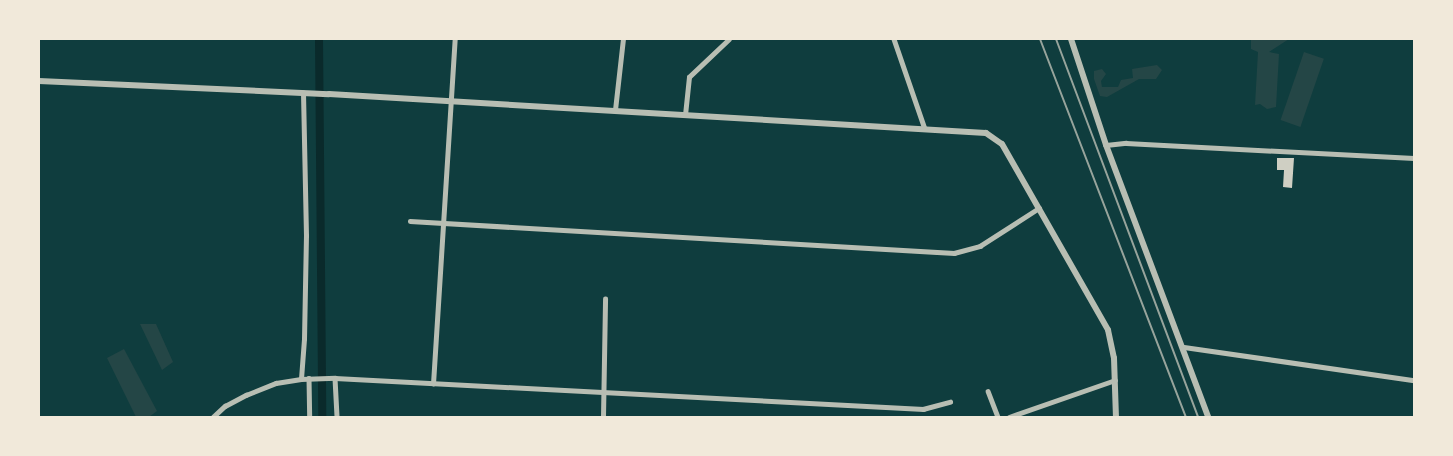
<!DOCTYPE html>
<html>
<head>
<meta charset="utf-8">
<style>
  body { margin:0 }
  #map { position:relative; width:1453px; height:456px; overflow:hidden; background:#0f3d3e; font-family:Manrope,sans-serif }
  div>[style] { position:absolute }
  .green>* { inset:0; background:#244646; transform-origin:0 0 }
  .canal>* { height:8px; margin:-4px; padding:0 4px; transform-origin:4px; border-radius:4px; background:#0a2a2b }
  .building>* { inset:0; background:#cfcfc3 }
  .minor>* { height:4.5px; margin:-2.25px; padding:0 2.25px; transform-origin:2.25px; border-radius:2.25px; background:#b8beb3 }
  .tertiary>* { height:6px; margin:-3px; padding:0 3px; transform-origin:3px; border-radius:3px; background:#b8beb3 }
  .rail>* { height:2px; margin:-1px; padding:0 1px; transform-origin:1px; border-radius:1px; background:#97a49c }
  span { translate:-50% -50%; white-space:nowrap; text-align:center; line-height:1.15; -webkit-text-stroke:6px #f1e9da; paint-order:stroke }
  .frame { position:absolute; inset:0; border:40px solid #f1e9da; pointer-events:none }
</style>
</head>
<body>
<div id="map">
  <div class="green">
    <i style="clip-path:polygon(1251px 39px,1289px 39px,1269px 52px,1279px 54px,1276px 107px,1267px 109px,1260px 104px,1255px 105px,1258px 52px,1251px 49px)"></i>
    <i style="left:1304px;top:52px;width:21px;height:72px;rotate:19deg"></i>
    <i style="clip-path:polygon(1157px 65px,1162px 70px,1156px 79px,1139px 79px,1107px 97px,1100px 96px,1094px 79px,1094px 71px,1102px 69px,1106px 74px,1101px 81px,1102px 87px,1118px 87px,1121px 80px,1133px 78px,1132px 69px)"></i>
    <i style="clip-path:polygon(140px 324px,156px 324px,173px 362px,162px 370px)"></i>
    <i style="clip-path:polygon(124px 349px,157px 411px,149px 417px,136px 417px,107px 358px)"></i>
  </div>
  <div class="canal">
    <i style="left:319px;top:39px;width:378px;rotate:89.5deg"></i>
  </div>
  <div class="building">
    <i style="clip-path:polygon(1277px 158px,1294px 158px,1292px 188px,1283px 187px,1284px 170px,1277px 170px)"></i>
  </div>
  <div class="minor">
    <i style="left:894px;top:39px;width:95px;rotate:71deg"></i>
    <i style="left:615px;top:110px;width:71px;rotate:-83.6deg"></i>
    <i style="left:685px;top:115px;width:38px;rotate:-84deg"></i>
    <i style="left:689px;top:77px;width:55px;rotate:-43.5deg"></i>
    <i style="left:1106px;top:145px;width:20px;rotate:-6deg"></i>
    <i style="left:1126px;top:143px;width:288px;rotate:3deg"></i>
    <i style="left:410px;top:221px;width:545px;rotate:3.37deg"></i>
    <i style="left:954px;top:253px;width:27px;rotate:-15deg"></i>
    <i style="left:980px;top:246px;width:70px;rotate:-32.8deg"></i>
    <i style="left:1184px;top:347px;width:232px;rotate:8.2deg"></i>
    <i style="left:309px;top:378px;width:39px;rotate:89deg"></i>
    <i style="left:335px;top:378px;width:39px;rotate:87deg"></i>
    <i style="left:301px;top:379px;width:34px;rotate:-2deg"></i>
    <i style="left:335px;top:378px;width:589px;rotate:3.02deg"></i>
    <i style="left:923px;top:409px;width:28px;rotate:-15deg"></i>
    <i style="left:433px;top:384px;width:346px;rotate:-86.4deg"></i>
    <i style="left:988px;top:391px;width:28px;rotate:69deg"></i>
    <i style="left:213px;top:417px;width:16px;rotate:-43deg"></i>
    <i style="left:225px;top:406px;width:24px;rotate:-28deg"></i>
    <i style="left:246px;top:395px;width:32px;rotate:-22deg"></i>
    <i style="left:276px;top:383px;width:25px;rotate:-9deg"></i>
    <i style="left:301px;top:379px;width:40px;rotate:-85.7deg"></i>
    <i style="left:304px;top:339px;width:103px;rotate:-88.9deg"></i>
    <i style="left:306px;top:236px;width:143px;rotate:-91.2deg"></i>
    <i style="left:603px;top:417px;width:118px;rotate:-89deg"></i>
    <i style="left:1009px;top:417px;width:112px;rotate:-19.2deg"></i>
  </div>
  <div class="tertiary">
    <i style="left:1071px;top:39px;width:112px;rotate:71.7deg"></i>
    <i style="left:1106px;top:145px;width:290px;rotate:69.4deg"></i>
    <i style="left:39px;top:81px;width:290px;rotate:2.6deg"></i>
    <i style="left:329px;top:94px;width:658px;rotate:3.4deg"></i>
    <i style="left:986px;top:133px;width:19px;rotate:35deg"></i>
    <i style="left:1002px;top:144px;width:214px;rotate:60.3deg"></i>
    <i style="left:1108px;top:330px;width:29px;rotate:78deg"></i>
    <i style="left:1114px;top:358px;width:59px;rotate:88.1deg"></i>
  </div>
  <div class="rail">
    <i style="left:1040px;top:39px;width:405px;rotate:68.9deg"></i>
    <i style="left:1056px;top:39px;width:404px;rotate:69.4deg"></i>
  </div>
  <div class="frame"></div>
</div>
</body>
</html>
